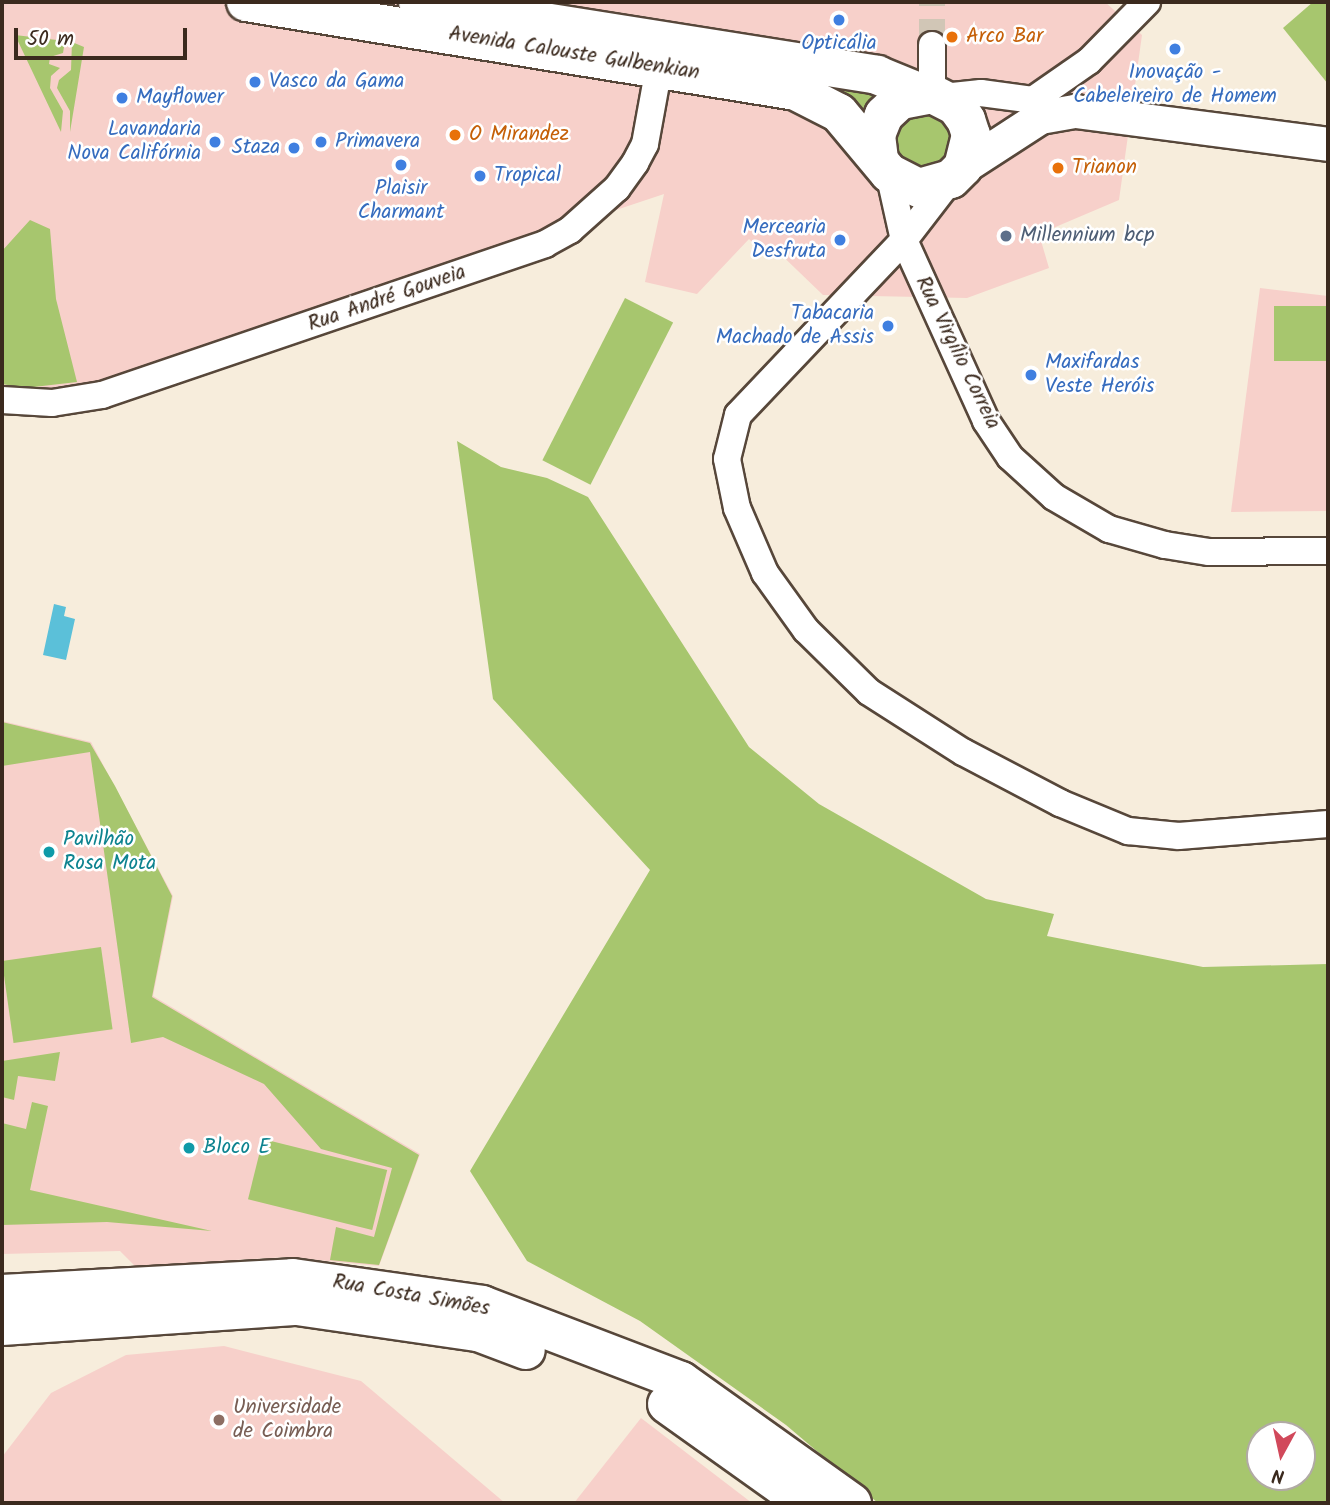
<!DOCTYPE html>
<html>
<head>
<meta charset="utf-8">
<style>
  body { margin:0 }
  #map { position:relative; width:1330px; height:1505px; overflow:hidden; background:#f7eddc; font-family:Kalam,sans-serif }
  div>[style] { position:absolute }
  .built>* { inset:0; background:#f7d0ca }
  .green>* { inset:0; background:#a7c66e; transform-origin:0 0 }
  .water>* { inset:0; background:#5bc0d9 }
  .minor-tunnel>* { height:26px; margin-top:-13px; transform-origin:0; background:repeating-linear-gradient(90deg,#d1c6b6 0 26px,transparent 0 39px) }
  .roads { filter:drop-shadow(2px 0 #57473a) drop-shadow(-2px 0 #57473a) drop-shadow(0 2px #57473a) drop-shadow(0 -2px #57473a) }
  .minor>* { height:26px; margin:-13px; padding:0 13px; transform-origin:13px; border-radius:13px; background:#fff }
  .tertiary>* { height:33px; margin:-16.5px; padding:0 16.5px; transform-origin:16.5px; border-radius:16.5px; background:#fff }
  .primary>* { height:38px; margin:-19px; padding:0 19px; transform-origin:19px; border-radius:19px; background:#fff }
  .dots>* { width:19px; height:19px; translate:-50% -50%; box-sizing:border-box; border:4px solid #fff; border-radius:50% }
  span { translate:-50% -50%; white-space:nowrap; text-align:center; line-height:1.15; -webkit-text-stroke:5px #fff; paint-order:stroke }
  .food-label { font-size:21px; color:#c56008 }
  .left { translate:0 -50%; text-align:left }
  .shop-label { font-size:21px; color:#366cbe }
  .right { translate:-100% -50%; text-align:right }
  .street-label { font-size:21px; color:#3b2a1e }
  .service-label { font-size:21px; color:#4e5e75 }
  .culture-label { font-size:21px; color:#0d838f }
  .education-label { font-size:21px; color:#785e54 }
  .frame { position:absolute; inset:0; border:4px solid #3b2a1e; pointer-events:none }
  .north { position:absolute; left:1246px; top:1421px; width:70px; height:70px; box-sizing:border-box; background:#fff; border:2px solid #b1aaa5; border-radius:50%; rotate:188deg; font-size:19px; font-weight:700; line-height:28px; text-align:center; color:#3b2a1e }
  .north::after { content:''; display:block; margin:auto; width:24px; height:32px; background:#d1495b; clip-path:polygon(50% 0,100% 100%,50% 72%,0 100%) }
  .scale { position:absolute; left:14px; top:28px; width:173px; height:32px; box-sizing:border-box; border:4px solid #3b2a1e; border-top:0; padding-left:9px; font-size:21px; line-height:24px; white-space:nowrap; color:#3b2a1e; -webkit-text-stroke:5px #fff; paint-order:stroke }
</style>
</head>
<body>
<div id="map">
  <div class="built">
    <i style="clip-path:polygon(2px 2px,1105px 2px,1142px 35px,1119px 200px,1039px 234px,1049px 268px,967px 298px,823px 295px,771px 245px,763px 253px,749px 239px,697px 294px,645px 282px,664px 194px,107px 380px,15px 393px,2px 391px)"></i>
    <i style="clip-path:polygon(1260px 288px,1328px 296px,1328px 511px,1231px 512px)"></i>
    <i style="clip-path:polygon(2px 721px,91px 742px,173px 896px,153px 996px,420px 1154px,379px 1266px,287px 1257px,135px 1266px,120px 1251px,2px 1254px)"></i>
    <i style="clip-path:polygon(224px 1346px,361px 1381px,505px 1503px,2px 1503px,2px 1457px,51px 1393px,126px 1355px)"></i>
    <i style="clip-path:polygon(641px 1418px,752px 1503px,574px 1503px)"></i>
  </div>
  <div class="green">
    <i style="clip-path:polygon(1313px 2px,1328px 2px,1328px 84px,1283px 28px)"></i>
    <i style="clip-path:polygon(15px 35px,65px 41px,63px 53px,50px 57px,49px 64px,60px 68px,51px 76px,50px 88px,63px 111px,61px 132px)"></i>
    <i style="clip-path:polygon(72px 42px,84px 47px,70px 132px,70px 111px,57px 88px,59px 80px,71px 70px)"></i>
    <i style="clip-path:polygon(729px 62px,891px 88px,866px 125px)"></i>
    <i style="clip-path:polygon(925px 112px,940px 119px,949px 132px,950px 149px,943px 163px,930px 172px,890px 153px,895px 122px)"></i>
    <i style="clip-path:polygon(30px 220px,50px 229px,56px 299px,77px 382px,25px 388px,2px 384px,2px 251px)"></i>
    <i style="left:625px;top:298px;width:54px;height:182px;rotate:27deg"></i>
    <i style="left:1274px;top:306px;width:54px;height:55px"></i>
    <i style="clip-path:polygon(evenodd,457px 441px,501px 467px,547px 478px,588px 497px,749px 747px,819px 804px,986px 899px,1054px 914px,1047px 936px,1203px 967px,1328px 964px,1328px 1503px,878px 1503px,786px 1425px,640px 1321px,527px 1261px,470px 1171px,650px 870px,493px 699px,457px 441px,1260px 1435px,1302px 1435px,1302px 1477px,1260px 1477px,1260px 1435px)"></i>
    <i style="clip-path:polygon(2px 722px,90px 743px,115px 786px,172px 896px,152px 997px,419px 1155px,379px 1265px,330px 1260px,336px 1227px,374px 1237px,392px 1168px,321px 1149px,264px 1084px,163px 1037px,131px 1043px,90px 752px,2px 766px)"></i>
    <i style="left:101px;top:947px;width:83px;height:100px;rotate:82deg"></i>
    <i style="clip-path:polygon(60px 1052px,55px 1081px,18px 1076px,14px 1100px,2px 1097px,2px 1061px)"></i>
    <i style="clip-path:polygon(32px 1102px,48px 1106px,30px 1190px,212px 1231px,107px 1222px,2px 1225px,2px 1123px,26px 1129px)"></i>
    <i style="left:263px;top:1139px;width:128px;height:62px;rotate:14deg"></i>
  </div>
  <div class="water">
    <i style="clip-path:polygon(54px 604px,66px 607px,64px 616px,75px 619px,66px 660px,43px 655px)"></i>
  </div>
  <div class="minor-tunnel">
    <i style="left:932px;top:45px;width:43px;rotate:-90deg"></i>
  </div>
  <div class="roads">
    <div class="minor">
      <i style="left:932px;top:94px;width:49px;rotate:-90deg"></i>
      <i style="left:943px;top:97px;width:38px;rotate:-6deg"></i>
      <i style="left:981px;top:93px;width:52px;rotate:7.7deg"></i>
      <i style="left:1033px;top:100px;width:68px;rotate:-34.9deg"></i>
      <i style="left:1089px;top:61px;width:83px;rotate:-45.5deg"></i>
      <i style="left:889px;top:173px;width:69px;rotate:77.4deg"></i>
      <i style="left:904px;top:240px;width:199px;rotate:65.6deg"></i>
      <i style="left:986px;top:421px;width:43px;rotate:56.3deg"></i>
      <i style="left:1010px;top:457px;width:59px;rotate:42.3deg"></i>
      <i style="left:1054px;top:497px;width:64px;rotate:30.2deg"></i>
      <i style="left:1109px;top:529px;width:58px;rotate:15.9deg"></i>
      <i style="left:1165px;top:545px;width:45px;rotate:9deg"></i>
      <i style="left:1209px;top:552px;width:119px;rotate:-0.5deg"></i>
      <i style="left:951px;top:179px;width:77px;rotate:127.6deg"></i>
      <i style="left:904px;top:240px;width:241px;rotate:133.5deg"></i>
      <i style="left:738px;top:415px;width:45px;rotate:104deg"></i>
      <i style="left:727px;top:459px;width:50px;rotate:78.5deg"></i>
      <i style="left:737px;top:508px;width:71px;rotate:66.7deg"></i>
      <i style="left:765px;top:573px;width:70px;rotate:54.3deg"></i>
      <i style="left:806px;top:630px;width:88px;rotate:44.5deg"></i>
      <i style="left:869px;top:692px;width:112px;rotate:32.6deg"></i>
      <i style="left:963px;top:752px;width:110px;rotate:27.7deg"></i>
      <i style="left:1060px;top:803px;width:74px;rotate:22.4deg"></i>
      <i style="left:1128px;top:831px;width:51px;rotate:5.6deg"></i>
      <i style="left:1179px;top:836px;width:149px;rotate:-4.6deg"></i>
      <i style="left:2px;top:400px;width:50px;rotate:3.4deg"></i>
      <i style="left:52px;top:403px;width:51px;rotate:-9.1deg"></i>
      <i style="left:102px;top:395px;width:468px;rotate:-18.8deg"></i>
      <i style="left:545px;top:244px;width:29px;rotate:-29deg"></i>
      <i style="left:570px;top:230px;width:63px;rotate:-41.8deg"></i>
      <i style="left:617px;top:188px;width:31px;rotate:-54deg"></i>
      <i style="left:635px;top:163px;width:21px;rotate:-62deg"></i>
      <i style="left:645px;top:144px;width:78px;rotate:-79.7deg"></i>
    </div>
    <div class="tertiary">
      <i style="left:963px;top:167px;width:92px;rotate:-33deg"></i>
      <i style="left:1040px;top:117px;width:36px;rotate:-10deg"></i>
      <i style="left:1075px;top:111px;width:255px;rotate:7.4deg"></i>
    </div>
    <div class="primary">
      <i style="left:246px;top:2px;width:557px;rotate:9.19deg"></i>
      <i style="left:796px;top:91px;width:48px;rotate:27.1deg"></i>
      <i style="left:839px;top:113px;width:78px;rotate:50.2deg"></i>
      <i style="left:889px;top:173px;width:34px;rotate:27deg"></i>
      <i style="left:919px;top:188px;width:33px;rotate:-16deg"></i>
      <i style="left:951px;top:179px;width:17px;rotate:-45deg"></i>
      <i style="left:963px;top:167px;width:33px;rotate:-76deg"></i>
      <i style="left:971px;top:135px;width:16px;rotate:-108deg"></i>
      <i style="left:966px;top:120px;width:17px;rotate:-126deg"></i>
      <i style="left:956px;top:106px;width:27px;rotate:-153deg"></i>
      <i style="left:932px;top:94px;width:33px;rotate:169deg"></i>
      <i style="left:900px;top:100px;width:22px;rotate:137deg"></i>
      <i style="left:884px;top:115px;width:22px;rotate:112deg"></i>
      <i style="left:876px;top:135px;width:23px;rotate:83deg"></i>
      <i style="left:418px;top:2px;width:465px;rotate:9deg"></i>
      <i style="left:877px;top:75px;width:48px;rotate:22.2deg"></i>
      <i style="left:2px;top:1294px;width:291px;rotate:-3.1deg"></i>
      <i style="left:293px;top:1278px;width:191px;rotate:8.1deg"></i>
      <i style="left:482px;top:1305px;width:213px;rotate:20.9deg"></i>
      <i style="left:681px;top:1381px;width:210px;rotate:35.5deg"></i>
      <i style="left:2px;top:1326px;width:296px;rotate:-3.9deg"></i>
      <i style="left:297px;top:1306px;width:183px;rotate:8.2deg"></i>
      <i style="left:478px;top:1332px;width:51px;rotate:20.6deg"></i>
      <i style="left:667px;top:1404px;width:171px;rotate:35.5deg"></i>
    </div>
  </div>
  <div class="dots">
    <i style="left:839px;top:20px;background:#3f7fe0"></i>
    <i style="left:952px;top:37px;background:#e8710a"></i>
    <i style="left:1175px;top:49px;background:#3f7fe0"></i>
    <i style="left:255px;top:82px;background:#3f7fe0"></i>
    <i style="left:122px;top:98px;background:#3f7fe0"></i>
    <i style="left:455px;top:135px;background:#e8710a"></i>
    <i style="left:215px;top:142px;background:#3f7fe0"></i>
    <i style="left:321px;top:142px;background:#3f7fe0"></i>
    <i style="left:294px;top:148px;background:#3f7fe0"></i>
    <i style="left:401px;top:165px;background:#3f7fe0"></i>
    <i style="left:1058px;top:168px;background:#e8710a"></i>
    <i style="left:480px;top:176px;background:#3f7fe0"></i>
    <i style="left:1006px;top:236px;background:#5c6f8a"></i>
    <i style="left:840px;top:240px;background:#3f7fe0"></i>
    <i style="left:888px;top:326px;background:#3f7fe0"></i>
    <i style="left:1031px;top:375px;background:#3f7fe0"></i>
    <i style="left:49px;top:852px;background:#0f9aa8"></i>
    <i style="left:189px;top:1148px;background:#0f9aa8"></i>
    <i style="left:219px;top:1420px;background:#8d6e63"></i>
  </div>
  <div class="food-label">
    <span class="left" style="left:966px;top:37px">Arco Bar</span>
    <span class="left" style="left:469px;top:135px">O Mirandez</span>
    <span class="left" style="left:1072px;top:168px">Trianon</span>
  </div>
  <div class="shop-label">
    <span style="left:839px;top:44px">Opticália</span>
    <span style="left:1175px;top:85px">Inovação -<br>Cabeleireiro de Homem</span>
    <span class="left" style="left:269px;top:82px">Vasco da Gama</span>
    <span class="left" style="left:136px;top:98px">Mayflower</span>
    <span class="right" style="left:201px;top:142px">Lavandaria<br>Nova Califórnia</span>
    <span class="left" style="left:335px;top:142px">Primavera</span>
    <span class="right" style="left:280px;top:148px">Staza</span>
    <span class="left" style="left:494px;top:176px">Tropical</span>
    <span style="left:401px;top:201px">Plaisir<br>Charmant</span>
    <span class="right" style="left:826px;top:240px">Mercearia<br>Desfruta</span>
    <span class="right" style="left:874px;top:326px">Tabacaria<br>Machado de Assis</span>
    <span class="left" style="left:1045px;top:375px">Maxifardas<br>Veste Heróis</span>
  </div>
  <div class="street-label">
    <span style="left:574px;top:54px;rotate:9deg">Avenida Calouste Gulbenkian</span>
    <span style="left:387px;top:299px;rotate:-19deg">Rua André Gouveia</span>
    <span style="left:957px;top:353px;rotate:64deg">Rua Virgílio Correia</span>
    <span style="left:411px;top:1296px;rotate:10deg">Rua Costa Simões</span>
  </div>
  <div class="service-label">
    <span class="left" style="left:1020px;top:236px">Millennium bcp</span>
  </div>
  <div class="culture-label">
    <span class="left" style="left:63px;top:852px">Pavilhão<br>Rosa Mota</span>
    <span class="left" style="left:203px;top:1148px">Bloco E</span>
  </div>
  <div class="education-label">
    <span class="left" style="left:233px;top:1420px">Universidade<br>de Coimbra</span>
  </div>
  <div class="frame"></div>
  <div class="north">N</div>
  <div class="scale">50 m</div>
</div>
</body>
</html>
